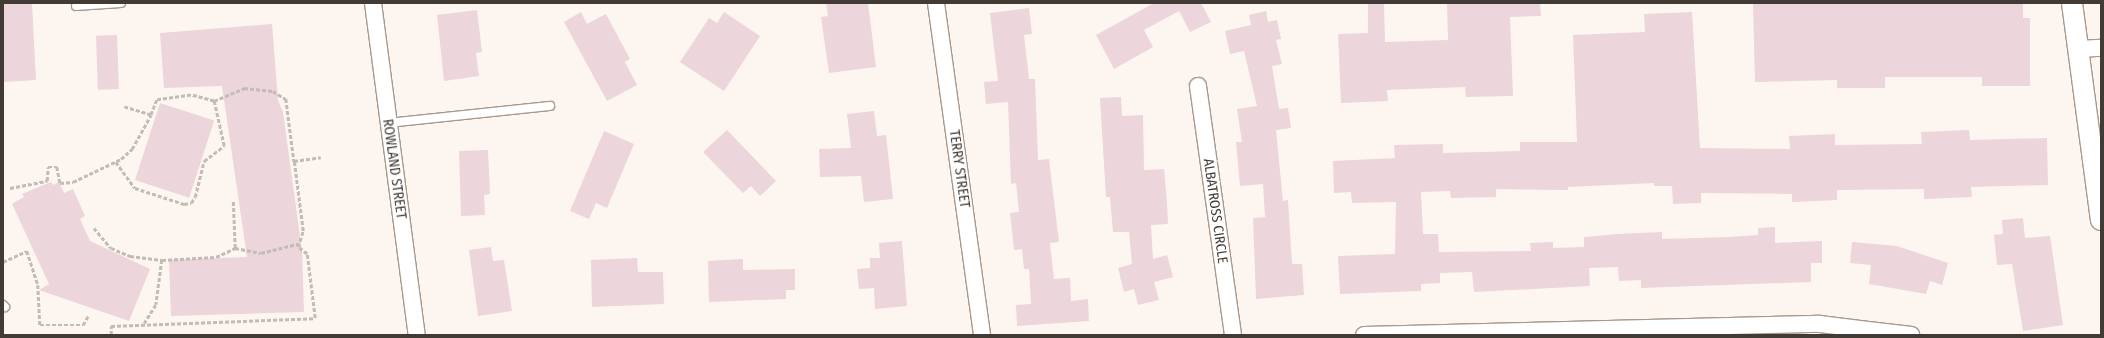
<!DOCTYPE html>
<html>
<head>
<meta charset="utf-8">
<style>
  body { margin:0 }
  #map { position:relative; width:2104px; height:338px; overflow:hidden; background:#fdf6f0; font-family:"Fira Sans Condensed",sans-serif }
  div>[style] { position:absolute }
  .building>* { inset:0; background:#ecd5db; transform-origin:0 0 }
  .path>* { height:2.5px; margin-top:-1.25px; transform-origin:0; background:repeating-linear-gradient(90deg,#c3bcb6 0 4px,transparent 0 6px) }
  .roads { filter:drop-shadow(1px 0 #a8988b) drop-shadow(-1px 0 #a8988b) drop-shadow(0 1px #a8988b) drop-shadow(0 -1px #a8988b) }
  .service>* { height:8px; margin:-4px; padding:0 4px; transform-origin:4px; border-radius:4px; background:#fff }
  .minor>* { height:16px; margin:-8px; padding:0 8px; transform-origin:8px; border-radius:8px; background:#fff }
  .tertiary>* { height:20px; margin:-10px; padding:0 10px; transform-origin:10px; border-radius:10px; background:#fff }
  span { translate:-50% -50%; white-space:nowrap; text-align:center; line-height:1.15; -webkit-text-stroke:3px #fff; paint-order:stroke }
  .street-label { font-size:14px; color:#413a35 }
  .frame { position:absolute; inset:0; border:4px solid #413a35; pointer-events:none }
</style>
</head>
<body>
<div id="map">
  <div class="building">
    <i style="clip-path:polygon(3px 3px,32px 3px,36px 80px,3px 82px)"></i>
    <i style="clip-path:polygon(826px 3px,868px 3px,876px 67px,829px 73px,821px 17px,828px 16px)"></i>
    <i style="clip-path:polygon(1154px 3px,1201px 3px,1211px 22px,1190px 32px,1179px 11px,1144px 30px,1153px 47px,1114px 69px,1096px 35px)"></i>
    <i style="clip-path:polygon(1368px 3px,1384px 3px,1385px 42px,1448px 40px,1447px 3px,1540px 3px,1541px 16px,1510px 17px,1513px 96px,1466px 97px,1465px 87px,1387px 90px,1388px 101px,1341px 103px,1338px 34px,1368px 33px)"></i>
    <i style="clip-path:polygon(1753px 3px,2023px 3px,2023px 18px,2030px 18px,2030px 86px,1982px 86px,1982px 77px,1885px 77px,1885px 88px,1837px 88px,1837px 80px,1755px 82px)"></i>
    <i style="clip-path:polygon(1029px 8px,1032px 34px,1024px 35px,1029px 79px,1035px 79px,1038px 160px,1049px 159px,1059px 242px,1050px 243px,1054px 279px,1070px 278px,1071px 301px,1088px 299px,1089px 321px,1017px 326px,1016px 305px,1031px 304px,1029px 269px,1024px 269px,1022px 249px,1014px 250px,1010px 213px,1019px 212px,1016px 183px,1011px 184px,1008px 102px,986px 104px,984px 82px,998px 81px,990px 13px)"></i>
    <i style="clip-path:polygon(477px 10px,482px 52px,476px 53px,479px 76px,444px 81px,437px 15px)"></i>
    <i style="clip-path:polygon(1266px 11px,1268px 22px,1277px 20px,1281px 39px,1276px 40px,1282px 64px,1272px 66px,1279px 109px,1288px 108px,1291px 128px,1276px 130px,1279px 161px,1283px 201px,1288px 200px,1292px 264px,1302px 264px,1304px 295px,1256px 299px,1253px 218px,1265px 217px,1263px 184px,1240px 186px,1236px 142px,1242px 142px,1237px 109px,1257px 106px,1244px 51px,1230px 54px,1225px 31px,1251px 25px,1249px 15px)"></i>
    <i style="clip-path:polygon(581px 12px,587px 24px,606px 14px,630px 59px,625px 62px,637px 85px,607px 101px,564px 22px)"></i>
    <i style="clip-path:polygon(724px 12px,760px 36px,724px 91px,680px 62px,709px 18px,717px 23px)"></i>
    <i style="clip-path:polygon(1692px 12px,1700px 148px,1790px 149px,1789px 136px,1835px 134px,1835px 145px,1922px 144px,1921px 132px,1969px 130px,1970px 140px,2047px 138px,2048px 185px,1971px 187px,1972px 197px,1924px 199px,1924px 189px,1837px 190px,1837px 200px,1792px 202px,1792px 194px,1701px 193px,1701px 203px,1673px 204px,1672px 186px,1654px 186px,1654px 183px,1568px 187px,1568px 190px,1496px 189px,1496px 197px,1451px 198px,1450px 191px,1421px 192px,1423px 234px,1438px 234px,1439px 252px,1531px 251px,1530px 243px,1553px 242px,1553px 248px,1584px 247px,1584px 237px,1617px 234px,1662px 232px,1662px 239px,1729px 237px,1758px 235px,1758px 228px,1775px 227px,1775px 243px,1822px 241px,1822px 263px,1811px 263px,1811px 282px,1641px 288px,1641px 280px,1619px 281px,1618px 267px,1589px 268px,1590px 286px,1474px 292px,1472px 272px,1440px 273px,1440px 283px,1421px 284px,1421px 291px,1340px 294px,1338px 256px,1395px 254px,1396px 202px,1352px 203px,1351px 192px,1334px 193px,1333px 161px,1395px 158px,1394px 145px,1443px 144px,1443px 153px,1520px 151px,1520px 142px,1577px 142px,1573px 35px,1645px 32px,1644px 14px)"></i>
    <i style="clip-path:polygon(272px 24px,278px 100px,283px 112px,302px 251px,304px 312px,171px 316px,169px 260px,247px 257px,222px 86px,164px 88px,160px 33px)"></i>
    <i style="left:117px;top:35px;width:54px;height:21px;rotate:88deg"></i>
    <i style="clip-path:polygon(1121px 97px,1122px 116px,1143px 115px,1144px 170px,1164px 169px,1167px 202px,1168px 224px,1151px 225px,1153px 259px,1167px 255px,1173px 277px,1154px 282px,1159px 300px,1138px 305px,1134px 289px,1124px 292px,1118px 268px,1132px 264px,1129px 232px,1113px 232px,1110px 197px,1106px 197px,1100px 98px)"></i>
    <i style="left:160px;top:103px;width:57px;height:81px;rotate:18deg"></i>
    <i style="clip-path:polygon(874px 111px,877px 136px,886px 135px,893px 199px,864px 202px,861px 176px,820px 177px,819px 149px,851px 148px,847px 114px)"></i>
    <i style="clip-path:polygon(727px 130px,776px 181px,760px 196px,751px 186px,743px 193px,703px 152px)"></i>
    <i style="clip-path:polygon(604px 131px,634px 144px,607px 208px,596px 203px,589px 219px,570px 211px)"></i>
    <i style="clip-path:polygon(488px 150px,490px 194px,484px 195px,485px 215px,461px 216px,459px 151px)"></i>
    <i style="clip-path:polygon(51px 182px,53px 185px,59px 182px,64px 193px,73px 189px,85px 216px,80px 219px,90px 241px,150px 269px,129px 321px,39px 290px,49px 284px,12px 204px,24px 197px,22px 194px)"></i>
    <i style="clip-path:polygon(2023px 218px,2025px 238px,2050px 236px,2063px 325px,2023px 331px,2012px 264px,1997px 265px,1994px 235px,2003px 234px,2002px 220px)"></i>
    <i style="clip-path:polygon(902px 241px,907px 306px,875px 309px,874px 288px,859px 289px,857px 269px,870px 268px,870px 258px,880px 258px,879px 243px)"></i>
    <i style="clip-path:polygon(1852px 242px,1897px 246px,1948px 263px,1942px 285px,1930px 281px,1926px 294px,1869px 284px,1871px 265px,1850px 263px)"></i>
    <i style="clip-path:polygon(491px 247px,493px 261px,504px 260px,512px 311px,478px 316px,469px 250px)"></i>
    <i style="clip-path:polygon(637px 258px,638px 272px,663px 272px,664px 304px,592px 307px,591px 260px)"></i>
    <i style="clip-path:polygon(743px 259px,743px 270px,795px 269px,795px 290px,786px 290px,786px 299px,709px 302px,708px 261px)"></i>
  </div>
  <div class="path">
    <i style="left:214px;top:101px;width:33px;rotate:-23deg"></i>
    <i style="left:244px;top:88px;width:29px;rotate:6deg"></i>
    <i style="left:273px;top:91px;width:15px;rotate:32deg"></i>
    <i style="left:286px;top:99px;width:63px;rotate:82.6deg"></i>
    <i style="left:294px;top:161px;width:27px;rotate:-8deg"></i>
    <i style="left:116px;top:162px;width:32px;rotate:54deg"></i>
    <i style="left:135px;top:188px;width:52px;rotate:18.1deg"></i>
    <i style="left:184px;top:204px;width:7px;rotate:-8deg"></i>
    <i style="left:191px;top:203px;width:7px;rotate:-56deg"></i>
    <i style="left:195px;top:197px;width:37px;rotate:-76deg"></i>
    <i style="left:204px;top:161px;width:25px;rotate:-37deg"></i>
    <i style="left:224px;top:146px;width:46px;rotate:-102.5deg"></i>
    <i style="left:214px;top:101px;width:24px;rotate:-165deg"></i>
    <i style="left:191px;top:95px;width:34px;rotate:172deg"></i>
    <i style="left:157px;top:100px;width:16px;rotate:112deg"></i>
    <i style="left:10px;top:188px;width:38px;rotate:-11deg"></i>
    <i style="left:47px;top:181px;width:14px;rotate:-86deg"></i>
    <i style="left:48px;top:167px;width:9px"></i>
    <i style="left:57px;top:167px;width:16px;rotate:79deg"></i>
    <i style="left:60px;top:183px;width:13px;rotate:-4deg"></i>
    <i style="left:73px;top:182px;width:53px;rotate:-25.6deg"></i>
    <i style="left:121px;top:159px;width:15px;rotate:-42deg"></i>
    <i style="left:132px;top:149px;width:39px;rotate:-61deg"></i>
    <i style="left:151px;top:115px;width:28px;rotate:-163deg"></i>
    <i style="left:94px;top:228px;width:26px;rotate:50deg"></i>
    <i style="left:111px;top:248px;width:21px;rotate:23deg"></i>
    <i style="left:130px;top:256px;width:32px;rotate:7deg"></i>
    <i style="left:162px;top:260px;width:45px;rotate:97.6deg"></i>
    <i style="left:156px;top:305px;width:22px;rotate:122deg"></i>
    <i style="left:235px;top:248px;width:26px;rotate:11deg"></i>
    <i style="left:261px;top:253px;width:38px;rotate:-14deg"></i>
    <i style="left:162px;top:260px;width:54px;rotate:-3.2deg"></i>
    <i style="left:216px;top:257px;width:21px;rotate:-25deg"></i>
    <i style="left:235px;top:248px;width:47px;rotate:-92.4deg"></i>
    <i style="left:3px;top:262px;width:26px;rotate:-25deg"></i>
    <i style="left:27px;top:251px;width:36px;rotate:72deg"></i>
    <i style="left:38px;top:285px;width:40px;rotate:87.1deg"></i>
    <i style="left:40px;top:325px;width:43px"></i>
    <i style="left:83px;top:325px;width:10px;rotate:-61deg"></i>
    <i style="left:111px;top:335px;width:9px;rotate:-90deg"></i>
    <i style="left:111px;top:326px;width:204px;rotate:-2.2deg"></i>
    <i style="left:315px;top:318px;width:64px;rotate:-97.1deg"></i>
    <i style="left:307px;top:254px;width:11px;rotate:-142deg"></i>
    <i style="left:298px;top:247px;width:17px;rotate:-73deg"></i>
    <i style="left:303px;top:231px;width:71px;rotate:-97.3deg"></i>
  </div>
  <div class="roads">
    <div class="service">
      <i style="left:76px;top:6px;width:45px;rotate:-3.8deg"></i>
      <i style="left:387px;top:123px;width:164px;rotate:-6deg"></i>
      <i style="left:3px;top:305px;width:3px;rotate:45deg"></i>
    </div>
    <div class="minor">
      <i style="left:373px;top:3px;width:335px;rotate:82.5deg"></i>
      <i style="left:936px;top:3px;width:335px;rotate:82.1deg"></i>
      <i style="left:2079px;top:49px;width:22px;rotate:-3deg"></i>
      <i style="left:1198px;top:86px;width:251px;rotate:82deg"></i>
      <i style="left:1364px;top:335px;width:456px;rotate:-1.4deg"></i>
      <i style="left:1820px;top:324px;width:92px;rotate:6.9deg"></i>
    </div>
    <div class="tertiary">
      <i style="left:2072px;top:3px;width:219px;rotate:82.4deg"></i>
    </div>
  </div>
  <div class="street-label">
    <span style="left:394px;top:169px;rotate:82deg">ROWLAND STREET</span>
    <span style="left:959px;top:169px;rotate:82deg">TERRY STREET</span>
    <span style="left:1215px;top:211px;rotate:82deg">ALBATROSS CIRCLE</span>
  </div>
  <div class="frame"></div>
</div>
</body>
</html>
